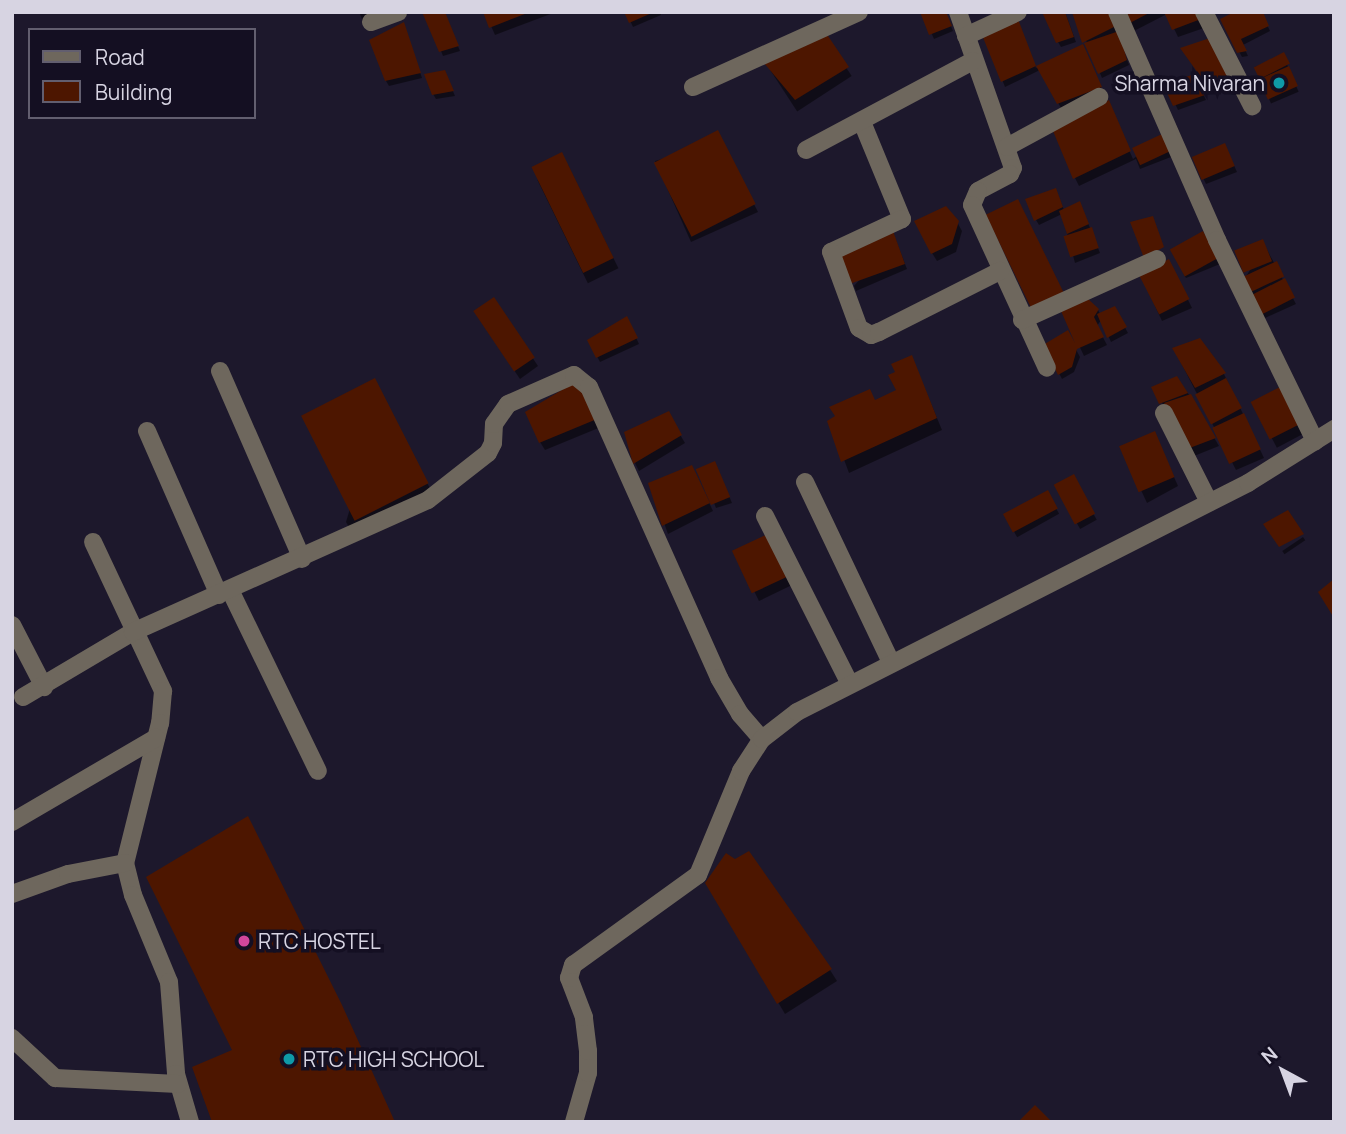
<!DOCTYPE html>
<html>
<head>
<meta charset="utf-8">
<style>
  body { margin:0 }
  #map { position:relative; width:1346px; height:1134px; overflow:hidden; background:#1d182c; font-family:Manrope,sans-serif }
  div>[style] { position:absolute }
  .shadow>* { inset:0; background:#0007; transform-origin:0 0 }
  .building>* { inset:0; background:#4d1600; transform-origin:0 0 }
  .minor>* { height:18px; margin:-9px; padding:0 9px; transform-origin:9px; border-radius:9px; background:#6e675d }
  .dots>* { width:19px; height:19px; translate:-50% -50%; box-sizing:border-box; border:4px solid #140f22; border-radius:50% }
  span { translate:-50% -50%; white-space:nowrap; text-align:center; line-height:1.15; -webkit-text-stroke:7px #140f22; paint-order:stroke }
  .poi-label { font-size:21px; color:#d7d4e2 }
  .right { translate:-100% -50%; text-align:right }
  .left { translate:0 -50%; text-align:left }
  .frame { position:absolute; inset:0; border:14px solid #d7d4e2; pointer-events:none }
  .legend { position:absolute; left:28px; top:28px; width:228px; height:91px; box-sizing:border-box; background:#140f22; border:2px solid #625e6f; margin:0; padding:9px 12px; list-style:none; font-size:21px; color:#d7d4e2 }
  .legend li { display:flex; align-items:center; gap:14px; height:35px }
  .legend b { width:35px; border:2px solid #625e6f }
  .north { position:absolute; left:1248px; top:1036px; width:70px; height:70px; -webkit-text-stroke:5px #140f22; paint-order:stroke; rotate:319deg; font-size:19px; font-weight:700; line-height:28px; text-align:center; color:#d7d4e2 }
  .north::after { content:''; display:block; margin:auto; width:24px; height:32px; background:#d7d4e2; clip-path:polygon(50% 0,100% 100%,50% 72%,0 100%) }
</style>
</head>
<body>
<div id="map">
  <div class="shadow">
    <i style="clip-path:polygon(359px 12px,394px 12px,365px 26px)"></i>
    <i style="clip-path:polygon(444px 12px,460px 51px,443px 56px,441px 51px)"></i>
    <i style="clip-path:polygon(485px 12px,556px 12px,495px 35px)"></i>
    <i style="clip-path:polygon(626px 12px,660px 12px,661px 15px,633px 27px)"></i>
    <i style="clip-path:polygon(922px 12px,945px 12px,953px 31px,934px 39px)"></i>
    <i style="clip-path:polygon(1065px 12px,1076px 42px,1061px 47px,1058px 42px)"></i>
    <i style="clip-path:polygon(1074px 12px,1109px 12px,1129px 65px,1102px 78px)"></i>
    <i style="clip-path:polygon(1123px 12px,1197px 12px,1204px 28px,1178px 37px,1167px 14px,1132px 32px)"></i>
    <i style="clip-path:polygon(1261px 12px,1270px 31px,1243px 45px,1248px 56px,1242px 57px,1222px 20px)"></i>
    <i style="clip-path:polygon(404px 24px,422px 78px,389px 86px,386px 81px)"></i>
    <i style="clip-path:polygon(1020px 26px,1036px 68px,1082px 45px,1103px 92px,1061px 108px,1040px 70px,1005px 87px,985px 36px)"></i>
    <i style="left:825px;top:35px;width:49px;height:65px;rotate:57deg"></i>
    <i style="clip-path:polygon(1209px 40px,1233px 84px,1214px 94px,1187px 56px)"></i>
    <i style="left:1283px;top:55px;width:40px;height:30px;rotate:67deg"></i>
    <i style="clip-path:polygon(1194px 76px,1206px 100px,1178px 110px,1166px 85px)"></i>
    <i style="clip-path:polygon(447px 77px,455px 96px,436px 99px,433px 94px)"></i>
    <i style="clip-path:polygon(1111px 109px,1133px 159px,1161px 136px,1171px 157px,1140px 169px,1136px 159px,1079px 186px,1075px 178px)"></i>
    <i style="clip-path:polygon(722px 141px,758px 212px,691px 242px,655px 161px)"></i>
    <i style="clip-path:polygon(1227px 150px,1237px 172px,1206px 184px,1193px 157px)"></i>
    <i style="left:568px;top:165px;width:115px;height:34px;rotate:64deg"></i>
    <i style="clip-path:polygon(1058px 195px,1064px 210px,1082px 208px,1100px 253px,1075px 263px,1062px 214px,1039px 225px,1036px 220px)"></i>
    <i style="clip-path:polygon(957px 222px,962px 231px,956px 252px,937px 261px,932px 253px)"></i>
    <i style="clip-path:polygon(1202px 233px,1220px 264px,1186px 278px,1183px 273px)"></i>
    <i style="clip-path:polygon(895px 238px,907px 269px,856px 291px,854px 286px)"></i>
    <i style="clip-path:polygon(1265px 246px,1296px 304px,1265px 318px,1245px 278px)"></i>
    <i style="clip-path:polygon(1173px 269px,1192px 308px,1162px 321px,1141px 276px)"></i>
    <i style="clip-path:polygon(494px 300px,538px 366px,520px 379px,480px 320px)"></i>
    <i style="clip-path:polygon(1114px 308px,1128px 333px,1111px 342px,1101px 320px,1097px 326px,1107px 345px,1084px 356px,1063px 312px,1098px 310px,1100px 314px)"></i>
    <i style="clip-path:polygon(627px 318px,639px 344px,600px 362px,589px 341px)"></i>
    <i style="clip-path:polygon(1067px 333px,1080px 357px,1074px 372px,1062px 379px,1045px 346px)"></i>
    <i style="clip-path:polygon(1174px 349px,1224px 374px,1264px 458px,1236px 470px)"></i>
    <i style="clip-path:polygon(912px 358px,942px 430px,849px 473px,830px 422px,898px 391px,897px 372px)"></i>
    <i style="clip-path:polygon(1176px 378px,1190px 396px,1219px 446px,1194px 456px,1153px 388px)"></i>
    <i style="clip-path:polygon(586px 388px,601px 427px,545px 450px,540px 442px)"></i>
    <i style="left:1279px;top:390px;width:50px;height:29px;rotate:62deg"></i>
    <i style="clip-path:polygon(383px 397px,436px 500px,356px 539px,346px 522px)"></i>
    <i style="clip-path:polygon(668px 414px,685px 443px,639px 471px,635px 463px)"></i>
    <i style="clip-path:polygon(1158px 441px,1178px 486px,1147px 503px,1121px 447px)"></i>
    <i style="clip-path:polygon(717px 468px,732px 503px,716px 508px,714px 503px)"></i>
    <i style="clip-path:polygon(696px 475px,713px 511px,668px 534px,650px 484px)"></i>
    <i style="left:1073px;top:477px;width:49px;height:19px;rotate:61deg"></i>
    <i style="left:1047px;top:492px;width:25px;height:48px;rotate:61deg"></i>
    <i style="left:769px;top:535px;width:55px;height:38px;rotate:64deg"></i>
    <i style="left:1303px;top:537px;width:4px;height:25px;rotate:56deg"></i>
    <i style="clip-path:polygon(707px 883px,830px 970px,837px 981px,785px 1014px)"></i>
  </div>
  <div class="building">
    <i style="clip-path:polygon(422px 12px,445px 12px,459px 46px,439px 52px)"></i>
    <i style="clip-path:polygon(483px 12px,530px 12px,489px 28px)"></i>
    <i style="clip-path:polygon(624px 12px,654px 12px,629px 23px)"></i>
    <i style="clip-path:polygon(920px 12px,946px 12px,952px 26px,929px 35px)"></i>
    <i style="clip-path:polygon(1042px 12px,1065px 12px,1074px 37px,1056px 43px)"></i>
    <i style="clip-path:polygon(1072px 12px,1110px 12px,1116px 26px,1082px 43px)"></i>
    <i style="clip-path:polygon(1121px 12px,1151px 12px,1126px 25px)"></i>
    <i style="clip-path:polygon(1164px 12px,1198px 12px,1201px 19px,1172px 30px)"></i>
    <i style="clip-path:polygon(1234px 12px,1263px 12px,1269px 26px,1241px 39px,1247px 51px,1237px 53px,1220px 19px)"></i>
    <i style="clip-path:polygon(1018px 19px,1036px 66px,1083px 44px,1102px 87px,1057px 104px,1036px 66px,1001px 82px,982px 35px)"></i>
    <i style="clip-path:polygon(404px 22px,421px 73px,385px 81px,369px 40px)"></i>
    <i style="clip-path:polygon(1119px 31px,1127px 60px,1098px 74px,1084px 43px)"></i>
    <i style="clip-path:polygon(826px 33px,849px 67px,795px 100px,764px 63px)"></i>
    <i style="clip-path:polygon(1210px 38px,1230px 75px,1208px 87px,1180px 48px)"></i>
    <i style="left:1284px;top:52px;width:13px;height:34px;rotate:63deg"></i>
    <i style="left:1289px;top:66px;width:22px;height:33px;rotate:66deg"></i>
    <i style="clip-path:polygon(445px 70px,454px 91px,432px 95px,424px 74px)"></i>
    <i style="clip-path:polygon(1195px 74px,1205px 95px,1173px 106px,1163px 84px)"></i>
    <i style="clip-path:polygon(1109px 100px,1131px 151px,1073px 179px,1053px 131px)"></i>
    <i style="left:718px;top:130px;width:83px;height:72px;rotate:63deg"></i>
    <i style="left:1162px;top:134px;width:19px;height:33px;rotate:65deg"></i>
    <i style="left:1225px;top:143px;width:25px;height:36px;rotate:67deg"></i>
    <i style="left:562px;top:152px;width:118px;height:34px;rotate:64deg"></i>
    <i style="clip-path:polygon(1056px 188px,1063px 207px,1034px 221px,1025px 199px)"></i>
    <i style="left:1018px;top:199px;width:106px;height:36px;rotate:64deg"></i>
    <i style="clip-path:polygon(1080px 201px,1089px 224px,1067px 234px,1059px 211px)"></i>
    <i style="clip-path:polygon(946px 206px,959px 221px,952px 244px,931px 254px,914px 221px)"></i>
    <i style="clip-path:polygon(1153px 216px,1164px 247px,1144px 258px,1130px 222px)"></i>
    <i style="left:1092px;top:227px;width:22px;height:30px;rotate:72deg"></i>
    <i style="left:893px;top:231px;width:35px;height:59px;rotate:70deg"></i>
    <i style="left:1203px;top:231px;width:31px;height:38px;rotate:61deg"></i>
    <i style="left:1263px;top:239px;width:24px;height:31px;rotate:68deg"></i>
    <i style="left:1169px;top:259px;width:45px;height:34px;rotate:63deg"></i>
    <i style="left:1277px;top:261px;width:17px;height:38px;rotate:65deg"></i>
    <i style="left:1285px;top:278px;width:22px;height:38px;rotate:63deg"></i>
    <i style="left:494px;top:297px;width:73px;height:25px;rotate:56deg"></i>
    <i style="clip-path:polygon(1087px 298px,1099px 309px,1094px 317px,1104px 337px,1077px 349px,1072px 367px,1058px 375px,1043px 345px,1068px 330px,1075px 343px,1061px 311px)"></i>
    <i style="clip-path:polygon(1115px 306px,1127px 327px,1107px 338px,1097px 314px)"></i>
    <i style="clip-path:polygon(627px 316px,638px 338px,596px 358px,587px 340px)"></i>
    <i style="clip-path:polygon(1200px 338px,1226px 373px,1195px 388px,1172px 348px)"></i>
    <i style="clip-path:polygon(912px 355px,937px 418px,841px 462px,827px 421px,835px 416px,829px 407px,870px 389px,875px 400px,896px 390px,888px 375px,895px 372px,891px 364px)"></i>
    <i style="clip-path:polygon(1177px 376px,1188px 393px,1159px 404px,1151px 387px)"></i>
    <i style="left:375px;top:378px;width:118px;height:83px;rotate:63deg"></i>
    <i style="clip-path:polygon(582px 378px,597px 419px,539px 443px,525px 412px)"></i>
    <i style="left:1226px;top:378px;width:34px;height:35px;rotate:62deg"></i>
    <i style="left:1280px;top:387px;width:42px;height:33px;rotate:63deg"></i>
    <i style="clip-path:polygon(1191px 394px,1216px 438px,1187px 449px,1164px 403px)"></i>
    <i style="clip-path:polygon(669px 411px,682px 435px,633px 464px,624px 432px)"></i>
    <i style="left:1244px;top:413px;width:40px;height:35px;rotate:65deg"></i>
    <i style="left:1155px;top:431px;width:50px;height:39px;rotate:67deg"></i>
    <i style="left:715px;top:461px;width:39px;height:21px;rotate:67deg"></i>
    <i style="clip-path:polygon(692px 465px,710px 503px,662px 526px,648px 483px)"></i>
    <i style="left:1074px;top:474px;width:45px;height:23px;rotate:62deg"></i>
    <i style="left:1048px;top:490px;width:21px;height:51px;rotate:62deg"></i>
    <i style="clip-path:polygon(1288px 510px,1304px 534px,1279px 547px,1263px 524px)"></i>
    <i style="left:770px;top:533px;width:47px;height:42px;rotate:65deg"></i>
    <i style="clip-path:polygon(1334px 579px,1334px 618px,1318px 592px)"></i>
    <i style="clip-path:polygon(248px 816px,342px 1005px,395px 1122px,212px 1122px,192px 1067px,232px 1050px,146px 877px)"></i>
    <i style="clip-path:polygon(749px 851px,832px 969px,777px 1004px,705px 883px,726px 853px,735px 859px)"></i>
    <i style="clip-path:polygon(1035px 1105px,1052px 1122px,1018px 1122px)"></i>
  </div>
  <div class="minor">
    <i style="left:958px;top:12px;width:165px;rotate:70.6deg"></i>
    <i style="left:1013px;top:168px;width:7px;rotate:117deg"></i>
    <i style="left:1010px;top:174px;width:36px;rotate:152deg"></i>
    <i style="left:978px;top:191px;width:15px;rotate:113deg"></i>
    <i style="left:972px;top:205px;width:179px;rotate:65.3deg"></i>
    <i style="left:1117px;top:12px;width:249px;rotate:66.3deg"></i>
    <i style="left:1217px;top:240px;width:224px;rotate:64deg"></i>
    <i style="left:1204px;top:12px;width:106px;rotate:62.9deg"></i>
    <i style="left:371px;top:22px;width:29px;rotate:-20deg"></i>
    <i style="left:966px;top:36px;width:57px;rotate:-24.8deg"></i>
    <i style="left:693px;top:87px;width:182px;rotate:-24.3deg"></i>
    <i style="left:862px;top:122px;width:105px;rotate:67.6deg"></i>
    <i style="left:902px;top:219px;width:78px;rotate:155.1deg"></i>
    <i style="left:831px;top:252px;width:81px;rotate:69.8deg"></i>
    <i style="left:859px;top:328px;width:14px;rotate:30deg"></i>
    <i style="left:871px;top:335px;width:9px;rotate:-21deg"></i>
    <i style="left:879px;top:332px;width:136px;rotate:-26.8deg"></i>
    <i style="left:1007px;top:147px;width:105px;rotate:-28.5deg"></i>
    <i style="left:806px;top:150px;width:189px;rotate:-28.1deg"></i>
    <i style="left:1022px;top:320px;width:148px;rotate:-24.3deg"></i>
    <i style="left:220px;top:371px;width:205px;rotate:66.4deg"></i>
    <i style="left:1164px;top:413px;width:100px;rotate:63.2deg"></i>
    <i style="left:147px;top:431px;width:179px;rotate:66.3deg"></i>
    <i style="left:805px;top:482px;width:199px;rotate:64.5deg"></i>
    <i style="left:765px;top:516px;width:188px;rotate:63.2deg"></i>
    <i style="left:93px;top:542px;width:165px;rotate:64.8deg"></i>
    <i style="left:163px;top:691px;width:32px;rotate:95deg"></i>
    <i style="left:160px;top:723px;width:144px;rotate:104deg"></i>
    <i style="left:125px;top:863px;width:33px;rotate:76deg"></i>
    <i style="left:133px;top:895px;width:94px;rotate:67.5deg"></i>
    <i style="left:169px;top:982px;width:92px;rotate:85.6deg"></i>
    <i style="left:176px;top:1074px;width:50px;rotate:73.7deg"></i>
    <i style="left:230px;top:590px;width:201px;rotate:64.1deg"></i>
    <i style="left:12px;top:625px;width:70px;rotate:62.7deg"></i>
    <i style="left:23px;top:697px;width:128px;rotate:-30.6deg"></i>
    <i style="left:133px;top:632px;width:323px;rotate:-24.1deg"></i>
    <i style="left:428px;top:500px;width:76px;rotate:-38.1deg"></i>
    <i style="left:488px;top:453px;width:11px;rotate:-63deg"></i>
    <i style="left:493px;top:443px;width:19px;rotate:-87deg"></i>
    <i style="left:494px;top:424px;width:24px;rotate:-55deg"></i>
    <i style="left:508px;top:404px;width:72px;rotate:-23.7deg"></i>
    <i style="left:574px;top:375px;width:19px;rotate:39deg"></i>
    <i style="left:589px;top:387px;width:319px;rotate:65.9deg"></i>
    <i style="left:719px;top:678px;width:42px;rotate:59.7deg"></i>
    <i style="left:740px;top:714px;width:33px;rotate:49deg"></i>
    <i style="left:12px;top:822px;width:167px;rotate:-30.3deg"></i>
    <i style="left:12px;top:894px;width:59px;rotate:-19.7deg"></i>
    <i style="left:68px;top:874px;width:58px;rotate:-10.9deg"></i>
    <i style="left:12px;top:1038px;width:59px;rotate:42.9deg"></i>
    <i style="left:55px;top:1078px;width:123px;rotate:2.8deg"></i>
    <i style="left:574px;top:1122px;width:51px;rotate:-74.1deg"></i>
    <i style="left:588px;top:1073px;width:22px;rotate:-90deg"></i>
    <i style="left:588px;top:1051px;width:34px;rotate:-97deg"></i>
    <i style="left:584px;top:1017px;width:42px;rotate:-111deg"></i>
    <i style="left:569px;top:978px;width:14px;rotate:-73deg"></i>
    <i style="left:573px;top:965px;width:154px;rotate:-35.8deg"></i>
    <i style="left:698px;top:875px;width:113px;rotate:-67.5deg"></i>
    <i style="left:741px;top:771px;width:38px;rotate:-57deg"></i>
    <i style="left:762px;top:739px;width:44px;rotate:-37.6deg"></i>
    <i style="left:797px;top:712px;width:506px;rotate:-26.92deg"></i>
    <i style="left:1248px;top:483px;width:102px;rotate:-32.1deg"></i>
  </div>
  <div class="dots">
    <i style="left:1279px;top:83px;background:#0f9aa8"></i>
    <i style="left:244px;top:941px;background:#d1479c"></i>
    <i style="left:289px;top:1059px;background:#0f9aa8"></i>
  </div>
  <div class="poi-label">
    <span class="right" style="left:1265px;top:83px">Sharma Nivaran</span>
    <span class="left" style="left:258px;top:941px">RTC HOSTEL</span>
    <span class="left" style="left:303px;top:1059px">RTC HIGH SCHOOL</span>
  </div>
  <div class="frame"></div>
  <ul class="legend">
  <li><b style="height:9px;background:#6e675d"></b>Road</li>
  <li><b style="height:19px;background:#4d1600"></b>Building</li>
  </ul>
  <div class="north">N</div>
</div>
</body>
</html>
